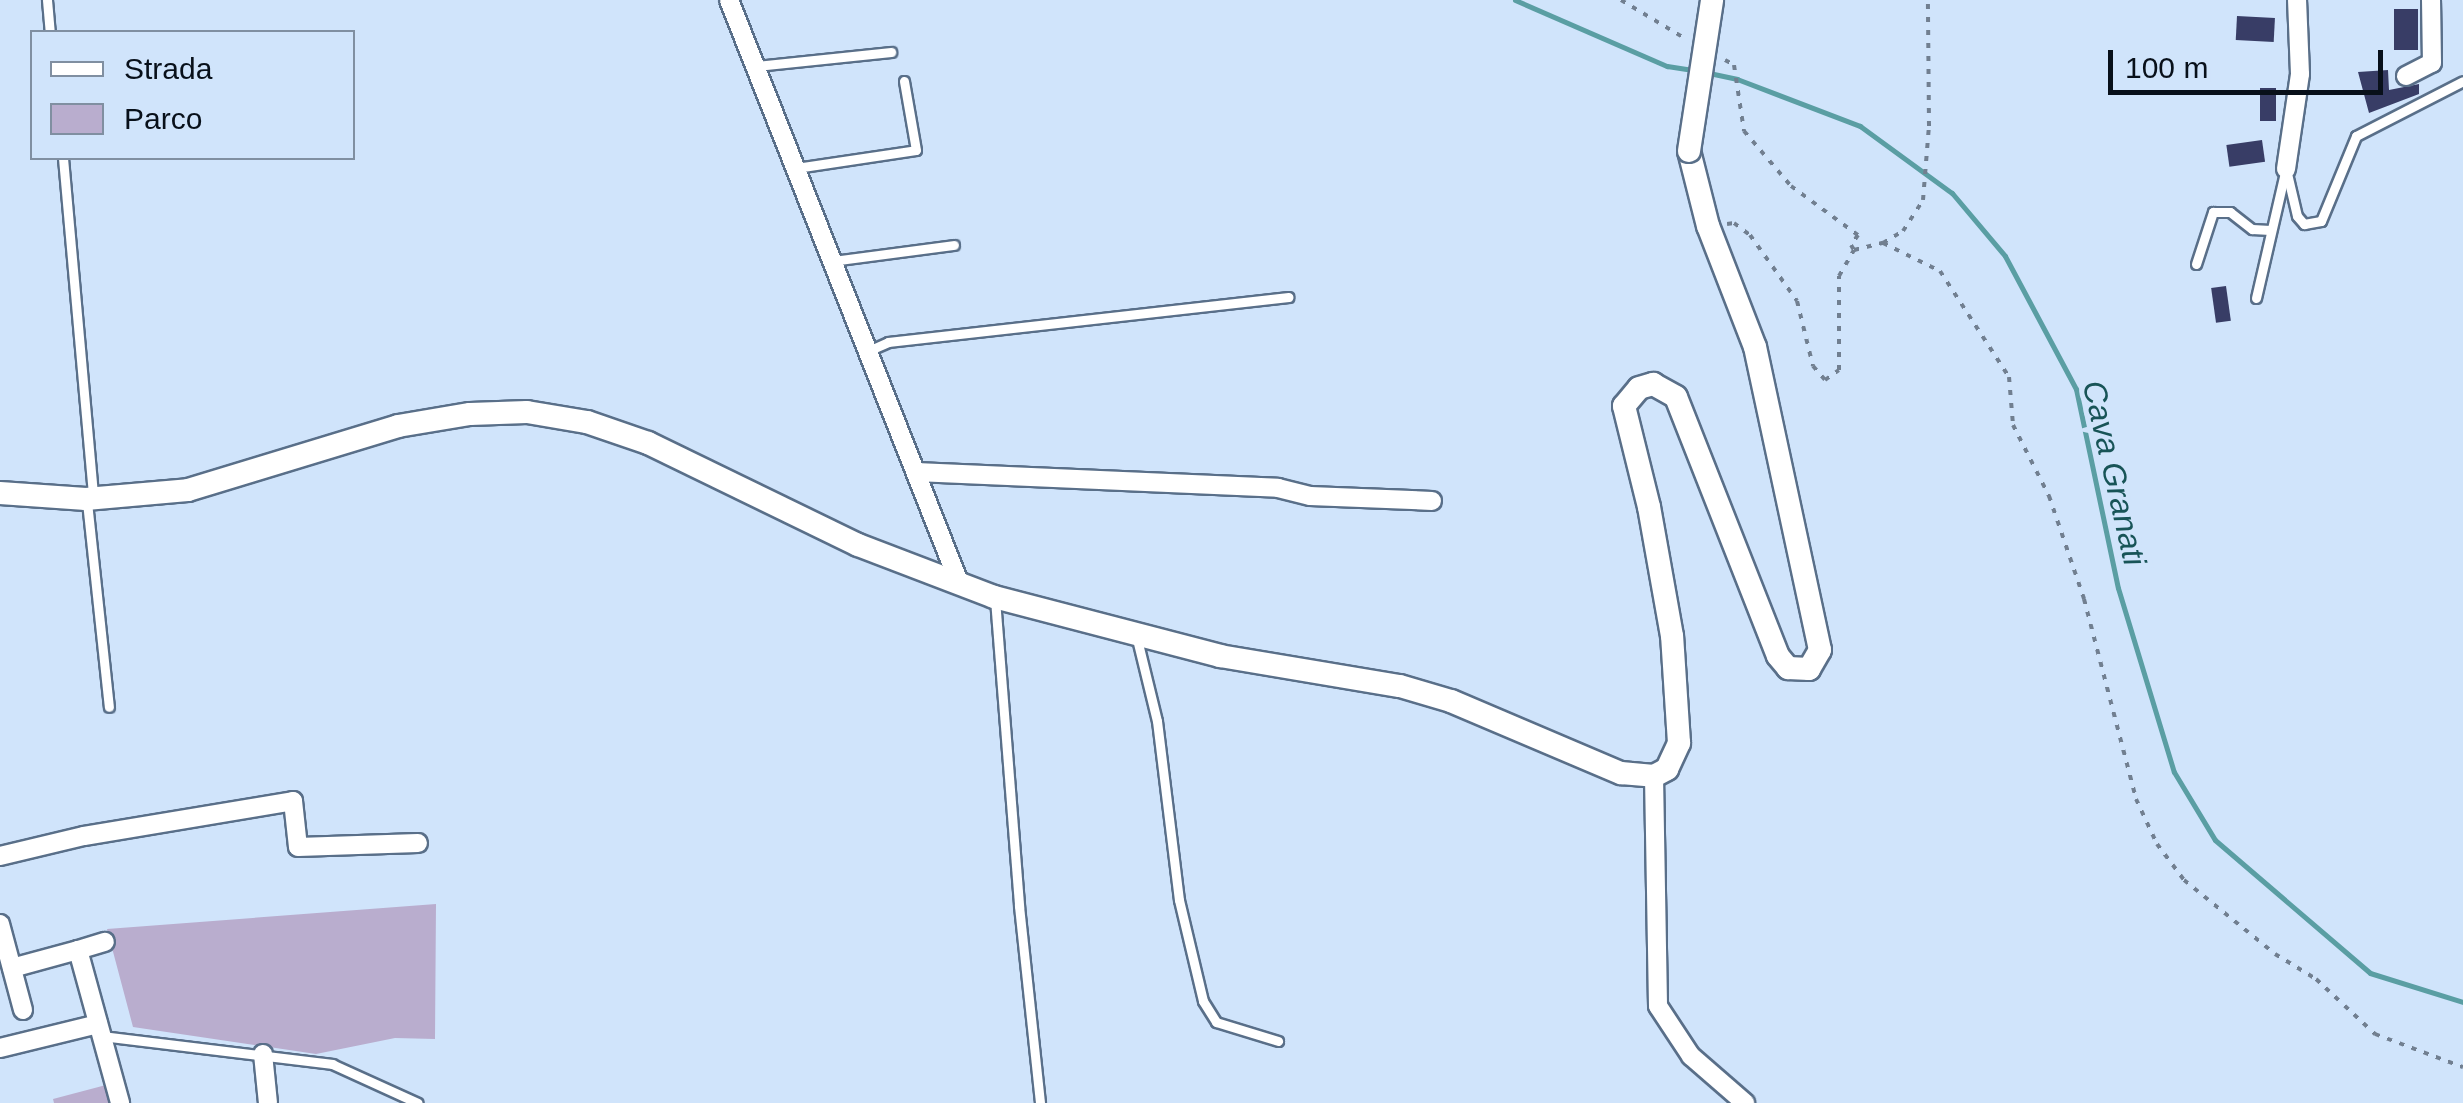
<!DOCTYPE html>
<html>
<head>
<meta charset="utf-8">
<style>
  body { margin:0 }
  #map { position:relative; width:2463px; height:1103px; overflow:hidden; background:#d0e4fb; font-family:Arial,sans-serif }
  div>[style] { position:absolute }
  .green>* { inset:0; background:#b9adce }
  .stream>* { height:5px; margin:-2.5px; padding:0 2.5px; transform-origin:2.5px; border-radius:2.5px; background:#5a9ea3 }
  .building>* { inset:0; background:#383d66; transform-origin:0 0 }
  .path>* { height:4px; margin-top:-2px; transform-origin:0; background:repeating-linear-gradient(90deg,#717f90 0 5px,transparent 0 13px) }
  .roads { filter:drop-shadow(2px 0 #596f89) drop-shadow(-2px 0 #596f89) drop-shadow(0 2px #596f89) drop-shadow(0 -2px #596f89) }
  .lane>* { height:9px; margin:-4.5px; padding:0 4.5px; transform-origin:4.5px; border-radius:4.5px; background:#fff }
  .street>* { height:18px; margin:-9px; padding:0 9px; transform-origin:9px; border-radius:9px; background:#fff }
  .secondary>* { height:22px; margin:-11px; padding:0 11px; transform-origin:11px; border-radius:11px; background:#fff }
  .bridges { filter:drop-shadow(2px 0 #596f89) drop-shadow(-2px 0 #596f89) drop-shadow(0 2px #596f89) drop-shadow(0 -2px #596f89) }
  .secondary-bridge>* { height:22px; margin:-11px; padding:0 11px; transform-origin:11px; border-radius:11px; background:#fff }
  span { translate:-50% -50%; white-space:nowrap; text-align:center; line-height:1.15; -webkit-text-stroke:10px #d0e4fb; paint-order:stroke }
  .water-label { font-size:32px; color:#185457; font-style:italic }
  .legend { position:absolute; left:30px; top:30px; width:325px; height:130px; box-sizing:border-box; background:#d0e4fb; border:2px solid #808fa1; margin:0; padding:12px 18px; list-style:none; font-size:30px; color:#08101a }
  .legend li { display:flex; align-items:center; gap:20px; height:50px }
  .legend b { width:50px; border:2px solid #808fa1 }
  .scale { position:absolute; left:2108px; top:50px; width:275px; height:45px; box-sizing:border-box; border:5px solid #08101a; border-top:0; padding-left:12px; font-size:30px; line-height:35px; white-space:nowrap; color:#08101a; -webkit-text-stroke:8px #d0e4fb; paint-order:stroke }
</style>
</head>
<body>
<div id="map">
  <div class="green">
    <i style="clip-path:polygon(436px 904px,435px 1039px,395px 1038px,316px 1054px,133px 1027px,107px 929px)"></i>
    <i style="clip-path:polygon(106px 1085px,113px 1103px,54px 1103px,53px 1099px)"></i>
  </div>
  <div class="stream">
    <i style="left:1515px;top:0;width:166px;rotate:23.5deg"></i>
    <i style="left:1667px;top:66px;width:26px;rotate:9deg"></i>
    <i style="left:1709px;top:73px;width:29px;rotate:12deg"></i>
    <i style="left:1737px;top:79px;width:132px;rotate:20.9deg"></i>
    <i style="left:1860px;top:126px;width:114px;rotate:36.1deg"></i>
    <i style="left:1952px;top:193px;width:82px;rotate:49.9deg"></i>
    <i style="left:2005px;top:256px;width:151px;rotate:61.9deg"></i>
    <i style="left:2076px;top:389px;width:203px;rotate:78.1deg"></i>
    <i style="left:2118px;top:588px;width:192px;rotate:73.1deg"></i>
    <i style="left:2174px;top:772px;width:79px;rotate:58.9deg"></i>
    <i style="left:2215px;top:840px;width:204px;rotate:40.6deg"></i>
    <i style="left:2370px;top:973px;width:97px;rotate:17.3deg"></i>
  </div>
  <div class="building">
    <i style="left:2394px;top:9px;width:24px;height:41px"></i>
    <i style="left:2237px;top:16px;width:38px;height:24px;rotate:3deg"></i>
    <i style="clip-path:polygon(2388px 70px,2389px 90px,2419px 84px,2419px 94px,2369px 113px,2358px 72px)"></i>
    <i style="left:2260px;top:88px;width:16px;height:33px"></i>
    <i style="left:2262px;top:140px;width:22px;height:36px;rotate:82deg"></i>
    <i style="left:2226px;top:286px;width:35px;height:15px;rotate:82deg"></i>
  </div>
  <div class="path">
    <i style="left:1621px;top:0;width:76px;rotate:31deg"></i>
    <i style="left:1725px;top:60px;width:10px;rotate:29deg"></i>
    <i style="left:1734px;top:65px;width:67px;rotate:81.4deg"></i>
    <i style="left:1744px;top:131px;width:72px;rotate:49.5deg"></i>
    <i style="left:1791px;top:186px;width:83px;rotate:36.2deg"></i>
    <i style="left:1858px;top:235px;width:12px;rotate:125deg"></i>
    <i style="left:1851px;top:245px;width:6px;rotate:59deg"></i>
    <i style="left:1727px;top:224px;width:7px;rotate:-8deg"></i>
    <i style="left:1734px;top:223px;width:20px;rotate:37deg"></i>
    <i style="left:1750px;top:235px;width:81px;rotate:54.5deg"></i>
    <i style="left:1797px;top:301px;width:67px;rotate:76.2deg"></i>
    <i style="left:1813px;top:366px;width:18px;rotate:49deg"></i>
    <i style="left:1825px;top:380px;width:17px;rotate:-36deg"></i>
    <i style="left:1839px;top:370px;width:94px;rotate:-90deg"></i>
    <i style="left:1839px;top:276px;width:30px;rotate:-60deg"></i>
    <i style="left:1854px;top:250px;width:30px;rotate:-14deg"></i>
    <i style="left:1883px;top:243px;width:64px;rotate:26.2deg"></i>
    <i style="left:1940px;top:271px;width:126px;rotate:56.9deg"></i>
    <i style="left:2009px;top:377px;width:48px;rotate:85.2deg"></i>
    <i style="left:2013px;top:425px;width:80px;rotate:63.1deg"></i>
    <i style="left:2049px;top:496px;width:109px;rotate:71.2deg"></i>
    <i style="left:2084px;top:599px;width:207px;rotate:75.4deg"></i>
    <i style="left:2136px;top:799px;width:50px;rotate:65deg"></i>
    <i style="left:2157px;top:844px;width:45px;rotate:53.1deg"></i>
    <i style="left:2184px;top:880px;width:117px;rotate:39.1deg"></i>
    <i style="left:2275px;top:954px;width:48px;rotate:31.4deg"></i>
    <i style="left:2316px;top:979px;width:81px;rotate:43deg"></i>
    <i style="left:2375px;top:1034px;width:94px;rotate:20.6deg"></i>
    <i style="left:1883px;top:243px;width:23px;rotate:-31deg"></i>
    <i style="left:1903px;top:231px;width:37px;rotate:-57deg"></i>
    <i style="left:1923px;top:200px;width:74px;rotate:-85.4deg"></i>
    <i style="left:1929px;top:126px;width:126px;rotate:-90.5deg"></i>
  </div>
  <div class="roads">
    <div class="lane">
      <i style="left:47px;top:0;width:32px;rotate:85deg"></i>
      <i style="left:756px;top:66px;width:136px;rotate:-5.9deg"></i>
      <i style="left:63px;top:158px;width:339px;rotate:84.9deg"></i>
      <i style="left:796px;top:168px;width:121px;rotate:-8.5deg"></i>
      <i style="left:916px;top:150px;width:70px;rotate:-99.9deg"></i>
      <i style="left:2286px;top:169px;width:48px;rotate:76.8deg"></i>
      <i style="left:2297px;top:216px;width:11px;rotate:49deg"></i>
      <i style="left:2304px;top:224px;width:17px;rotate:-10deg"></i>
      <i style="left:2321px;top:221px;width:92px;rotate:-67.6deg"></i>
      <i style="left:2356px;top:136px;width:120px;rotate:-27.2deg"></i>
      <i style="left:832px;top:261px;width:123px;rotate:-7.5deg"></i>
      <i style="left:2196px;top:264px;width:55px;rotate:-71.9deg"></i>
      <i style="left:2213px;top:212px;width:17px"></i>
      <i style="left:2230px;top:212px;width:28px;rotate:38deg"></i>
      <i style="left:2252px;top:229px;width:18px;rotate:3deg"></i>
      <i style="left:2256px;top:298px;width:129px;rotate:-77deg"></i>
      <i style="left:868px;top:351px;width:22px;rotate:-24deg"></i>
      <i style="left:888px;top:342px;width:403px;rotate:-6.4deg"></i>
      <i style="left:87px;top:502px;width:206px;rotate:83.9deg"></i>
      <i style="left:995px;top:599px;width:308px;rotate:85.5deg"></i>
      <i style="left:1019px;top:906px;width:198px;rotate:83.9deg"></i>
      <i style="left:1137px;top:639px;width:84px;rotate:76.3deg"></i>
      <i style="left:1157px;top:721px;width:180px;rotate:83deg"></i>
      <i style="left:1179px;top:900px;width:104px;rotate:76.6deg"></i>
      <i style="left:1203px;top:1001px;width:25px;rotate:58deg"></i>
      <i style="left:1216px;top:1022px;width:65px;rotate:17deg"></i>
      <i style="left:102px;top:1036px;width:232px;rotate:6.9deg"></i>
      <i style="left:332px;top:1064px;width:94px;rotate:24.4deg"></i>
    </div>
    <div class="street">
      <i style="left:729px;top:0;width:629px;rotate:68.45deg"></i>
      <i style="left:2406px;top:76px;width:29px;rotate:-27deg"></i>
      <i style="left:2432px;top:63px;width:63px;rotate:-90.9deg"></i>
      <i style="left:2286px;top:169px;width:96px;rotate:-81.6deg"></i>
      <i style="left:2300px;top:74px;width:74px;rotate:-92.3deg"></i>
      <i style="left:916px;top:472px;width:362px;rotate:2.5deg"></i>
      <i style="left:1278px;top:488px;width:33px;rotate:14deg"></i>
      <i style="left:1310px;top:496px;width:122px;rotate:2.3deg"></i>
      <i style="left:1654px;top:776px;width:230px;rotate:89deg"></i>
      <i style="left:1658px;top:1006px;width:60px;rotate:56.6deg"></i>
      <i style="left:1691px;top:1056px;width:72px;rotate:41deg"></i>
      <i style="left:0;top:856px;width:86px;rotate:-13.4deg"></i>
      <i style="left:84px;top:836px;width:212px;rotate:-9.5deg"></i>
      <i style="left:293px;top:801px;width:46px;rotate:83.8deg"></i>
      <i style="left:298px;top:847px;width:120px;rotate:-1.9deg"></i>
      <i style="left:0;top:924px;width:89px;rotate:75deg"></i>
      <i style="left:78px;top:950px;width:28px;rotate:-17deg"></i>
      <i style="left:12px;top:968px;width:68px;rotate:-15.3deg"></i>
      <i style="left:78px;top:950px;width:159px;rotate:74.6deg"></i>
      <i style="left:0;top:1048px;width:101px;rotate:-13.8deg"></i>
      <i style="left:263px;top:1054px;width:49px;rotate:84.2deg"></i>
    </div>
    <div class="secondary">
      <i style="left:0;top:493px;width:86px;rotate:4deg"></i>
      <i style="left:86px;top:499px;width:102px;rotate:-5deg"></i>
      <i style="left:188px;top:490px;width:220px;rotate:-16.9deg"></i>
      <i style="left:398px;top:426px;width:73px;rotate:-9.5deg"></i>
      <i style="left:470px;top:414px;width:57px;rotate:-2deg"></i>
      <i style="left:527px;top:412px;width:61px;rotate:9.5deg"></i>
      <i style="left:587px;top:422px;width:65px;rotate:19deg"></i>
      <i style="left:648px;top:443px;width:233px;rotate:25.9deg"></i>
      <i style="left:858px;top:545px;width:146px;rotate:20.9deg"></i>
      <i style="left:994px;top:597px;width:234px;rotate:14.6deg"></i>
      <i style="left:1220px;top:656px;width:182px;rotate:9.5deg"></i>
      <i style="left:1400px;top:686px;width:53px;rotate:16.4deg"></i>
      <i style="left:1451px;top:701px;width:185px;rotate:23deg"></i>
      <i style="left:1621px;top:773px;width:33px;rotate:5deg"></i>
      <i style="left:1654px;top:776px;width:15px;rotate:-28deg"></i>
      <i style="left:1667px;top:769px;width:29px;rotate:-65deg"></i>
      <i style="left:1679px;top:743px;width:107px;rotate:-93.7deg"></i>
      <i style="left:1672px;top:636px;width:131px;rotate:-100.1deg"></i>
      <i style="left:1649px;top:507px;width:104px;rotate:-103.9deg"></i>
      <i style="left:1624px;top:406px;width:23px;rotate:-50deg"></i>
      <i style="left:1639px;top:388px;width:15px;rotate:-16deg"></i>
      <i style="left:1653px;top:384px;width:26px;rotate:29deg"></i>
      <i style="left:1676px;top:397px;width:278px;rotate:68.5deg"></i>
      <i style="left:1778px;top:656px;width:16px;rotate:50deg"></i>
      <i style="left:1788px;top:668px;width:21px;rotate:3deg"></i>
      <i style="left:1809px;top:669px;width:22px;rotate:-60deg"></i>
      <i style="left:1820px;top:650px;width:310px;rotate:-102.1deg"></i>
      <i style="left:1755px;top:347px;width:130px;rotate:-111.2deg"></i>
      <i style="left:1708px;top:226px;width:77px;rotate:-104.2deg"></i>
    </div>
  </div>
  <div class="bridges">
    <div class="secondary-bridge">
      <i style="left:1689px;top:151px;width:153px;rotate:-81.3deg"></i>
    </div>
  </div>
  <div class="water-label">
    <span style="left:2114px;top:473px;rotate:77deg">Cava Granati</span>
  </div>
  <ul class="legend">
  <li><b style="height:12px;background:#fff"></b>Strada</li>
  <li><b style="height:28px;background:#b9adce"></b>Parco</li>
  </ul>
  <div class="scale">100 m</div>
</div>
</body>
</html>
